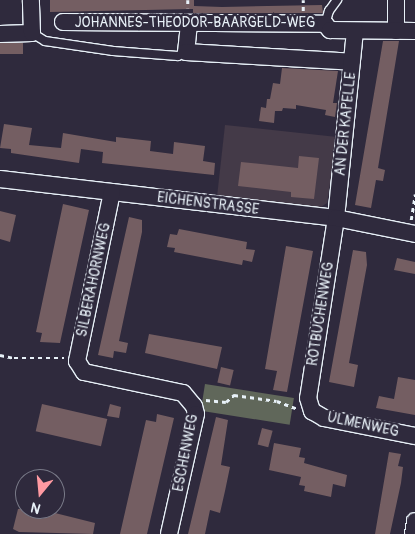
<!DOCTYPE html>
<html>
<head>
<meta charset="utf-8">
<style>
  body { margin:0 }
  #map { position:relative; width:415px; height:534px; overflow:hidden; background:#2f2a3d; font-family:Pangolin,sans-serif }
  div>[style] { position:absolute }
  .built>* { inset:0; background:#443a48 }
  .green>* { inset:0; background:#60675a; transform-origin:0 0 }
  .building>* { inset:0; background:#745e62; transform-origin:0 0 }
  .path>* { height:2.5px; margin-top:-1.25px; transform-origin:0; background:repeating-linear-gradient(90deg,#e8f1f8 0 4px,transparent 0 8px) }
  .roads { filter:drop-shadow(1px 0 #e8f1f8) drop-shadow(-1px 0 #e8f1f8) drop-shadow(0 1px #e8f1f8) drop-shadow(0 -1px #e8f1f8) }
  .service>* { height:8px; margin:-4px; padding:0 4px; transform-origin:4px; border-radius:4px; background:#2f2a3d }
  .minor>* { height:16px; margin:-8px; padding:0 8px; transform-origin:8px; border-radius:8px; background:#2f2a3d }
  span { translate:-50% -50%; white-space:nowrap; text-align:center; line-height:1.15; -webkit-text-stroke:5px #2f2a3d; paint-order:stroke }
  .street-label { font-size:14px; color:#e8f1f8 }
  .north { position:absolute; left:15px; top:469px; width:50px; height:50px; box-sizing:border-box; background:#2f2a3d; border:1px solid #797a88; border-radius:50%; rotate:197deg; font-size:14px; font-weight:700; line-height:20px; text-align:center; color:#e8f1f8 }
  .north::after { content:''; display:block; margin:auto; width:18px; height:22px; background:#ff9aa2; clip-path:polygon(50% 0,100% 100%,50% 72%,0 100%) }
</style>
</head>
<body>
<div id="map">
  <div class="built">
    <i style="clip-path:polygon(225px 125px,337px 137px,327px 203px,318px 209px,217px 197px)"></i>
  </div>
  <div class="green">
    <i style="left:205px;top:384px;width:90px;height:27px;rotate:9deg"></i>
  </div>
  <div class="building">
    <i style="clip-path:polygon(50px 0,194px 0,194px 6px,222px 7px,322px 5px,323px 13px,193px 13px,193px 9px,50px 12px)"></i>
    <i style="clip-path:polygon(383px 41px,399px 41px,378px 168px,385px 170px,383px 181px,376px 180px,371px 208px,355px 205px)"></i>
    <i style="left:23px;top:43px;width:11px;height:23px;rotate:90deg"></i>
    <i style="clip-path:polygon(282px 68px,338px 71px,333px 103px,337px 103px,335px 117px,325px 115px,326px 110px,296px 105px,296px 109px,283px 108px,282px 111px,275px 111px,274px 123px,259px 121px,261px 107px,266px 108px,267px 99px,270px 99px,273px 83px,280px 84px)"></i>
    <i style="clip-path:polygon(4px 124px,32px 128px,29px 145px,61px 148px,63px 133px,116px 142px,116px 137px,151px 141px,150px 151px,173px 154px,174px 142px,205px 146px,203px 161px,215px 163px,214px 175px,102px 163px,103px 152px,81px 149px,79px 163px,11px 153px,11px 149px,0 148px)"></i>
    <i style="clip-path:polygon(299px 156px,319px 158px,314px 199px,291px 197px,291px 192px,238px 186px,241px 162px,298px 168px)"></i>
    <i style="clip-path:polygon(63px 204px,89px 210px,60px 343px,40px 342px,42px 333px,36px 332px)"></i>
    <i style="clip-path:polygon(0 211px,16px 215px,10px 242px,0 239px)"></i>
    <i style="clip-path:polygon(129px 217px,142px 220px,142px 232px,119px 341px,128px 343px,126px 353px,114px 351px,113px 358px,98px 355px)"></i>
    <i style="clip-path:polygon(179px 229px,247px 242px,246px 249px,255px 250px,252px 262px,243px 260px,242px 265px,174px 252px,175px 248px,167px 247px,170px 234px,177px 235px)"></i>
    <i style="clip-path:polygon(286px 246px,313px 251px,287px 392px,273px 390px,277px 371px,265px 369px)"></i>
    <i style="clip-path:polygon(353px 250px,366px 252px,367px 265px,349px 363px,358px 365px,354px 387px,329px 382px)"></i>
    <i style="clip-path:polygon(397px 258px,415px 262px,415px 274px,394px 270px)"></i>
    <i style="clip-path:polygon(149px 334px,222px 347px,217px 369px,145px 353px)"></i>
    <i style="left:221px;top:367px;width:13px;height:16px;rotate:13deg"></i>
    <i style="clip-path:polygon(398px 377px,415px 380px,415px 415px,376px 408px,379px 396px,394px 399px)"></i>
    <i style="left:42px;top:404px;width:67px;height:28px;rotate:13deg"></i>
    <i style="clip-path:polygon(110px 404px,121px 407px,119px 418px,107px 416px)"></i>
    <i style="clip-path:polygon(157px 414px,174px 418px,147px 534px,120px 534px,146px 420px,156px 422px)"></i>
    <i style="clip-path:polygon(216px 417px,228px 420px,221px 465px,230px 467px,225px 491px,220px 513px,210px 510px,205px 534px,188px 534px)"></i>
    <i style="left:262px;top:428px;width:11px;height:17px;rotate:15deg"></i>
    <i style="clip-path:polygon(274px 443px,301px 448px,299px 457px,305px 458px,304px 463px,347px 475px,345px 487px,333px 484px,331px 497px,304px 491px,305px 486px,299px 485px,301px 477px,269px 470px)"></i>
    <i style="clip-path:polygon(389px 452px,401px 454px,398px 466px,403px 467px,401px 483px,390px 534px,375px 534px)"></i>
    <i style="clip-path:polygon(18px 509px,39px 509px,95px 523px,93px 534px,19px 532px,13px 529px)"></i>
  </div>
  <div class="path">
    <i style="left:188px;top:0;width:8px;rotate:90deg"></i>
    <i style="left:303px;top:11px;width:11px;rotate:-90deg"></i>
    <i style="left:411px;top:220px;width:26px;rotate:-81deg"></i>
    <i style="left:0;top:355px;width:14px;rotate:12deg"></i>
    <i style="left:14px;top:358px;width:50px"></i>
    <i style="left:206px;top:400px;width:20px;rotate:6deg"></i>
    <i style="left:226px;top:402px;width:11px;rotate:-41deg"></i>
    <i style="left:234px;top:395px;width:43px;rotate:7.9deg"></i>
    <i style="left:277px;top:401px;width:22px;rotate:21deg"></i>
  </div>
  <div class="roads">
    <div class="service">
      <i style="left:325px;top:24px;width:14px;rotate:-73deg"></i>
      <i style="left:329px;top:11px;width:14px;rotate:-54deg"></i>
      <i style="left:32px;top:33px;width:15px;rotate:32deg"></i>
      <i style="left:45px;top:41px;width:69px;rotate:8.4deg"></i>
      <i style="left:113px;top:51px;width:65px;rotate:4.4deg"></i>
      <i style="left:178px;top:56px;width:9px;rotate:-27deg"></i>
    </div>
    <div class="minor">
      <i style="left:396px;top:0;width:31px;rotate:90deg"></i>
      <i style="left:63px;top:22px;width:262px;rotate:0.4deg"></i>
      <i style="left:325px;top:24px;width:8px;rotate:50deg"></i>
      <i style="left:330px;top:30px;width:85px;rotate:0.7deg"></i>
      <i style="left:189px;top:24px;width:28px;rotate:96deg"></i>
      <i style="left:186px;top:52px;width:166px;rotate:3.4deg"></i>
      <i style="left:355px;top:31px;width:188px;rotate:95.8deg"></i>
      <i style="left:336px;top:218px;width:182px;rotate:98.8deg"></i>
      <i style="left:308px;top:398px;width:14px;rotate:73deg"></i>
      <i style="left:312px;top:411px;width:14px;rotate:30deg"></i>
      <i style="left:324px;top:418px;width:93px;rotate:11.2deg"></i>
      <i style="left:0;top:34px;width:32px;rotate:-2deg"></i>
      <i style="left:32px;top:33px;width:33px;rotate:-92deg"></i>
      <i style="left:0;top:179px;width:338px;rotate:6.6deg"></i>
      <i style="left:336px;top:218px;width:81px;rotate:11.4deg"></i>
      <i style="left:112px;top:192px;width:173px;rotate:101.7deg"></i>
      <i style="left:77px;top:361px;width:13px;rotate:58deg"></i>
      <i style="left:84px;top:372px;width:101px;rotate:12deg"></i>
      <i style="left:183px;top:393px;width:17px;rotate:50deg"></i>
      <i style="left:194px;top:406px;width:8px;rotate:76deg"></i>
      <i style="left:196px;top:414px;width:123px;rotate:102.7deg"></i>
      <i style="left:413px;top:534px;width:13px;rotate:-81deg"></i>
    </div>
  </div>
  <div class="street-label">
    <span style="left:195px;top:23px">JOHANNES-THEODOR-BAARGELD-WEG</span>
    <span style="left:346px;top:124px;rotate:-84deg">AN DER KAPELLE</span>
    <span style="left:208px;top:204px;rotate:7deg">EICHENSTRASSE</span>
    <span style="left:94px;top:280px;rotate:-78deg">SILBERAHORNWEG</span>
    <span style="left:321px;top:314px;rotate:-81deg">ROTBUCHENWEG</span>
    <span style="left:363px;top:425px;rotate:12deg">ULMENWEG</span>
    <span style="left:186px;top:453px;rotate:-79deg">ESCHENWEG</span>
  </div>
  <div class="north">N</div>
</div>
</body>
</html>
